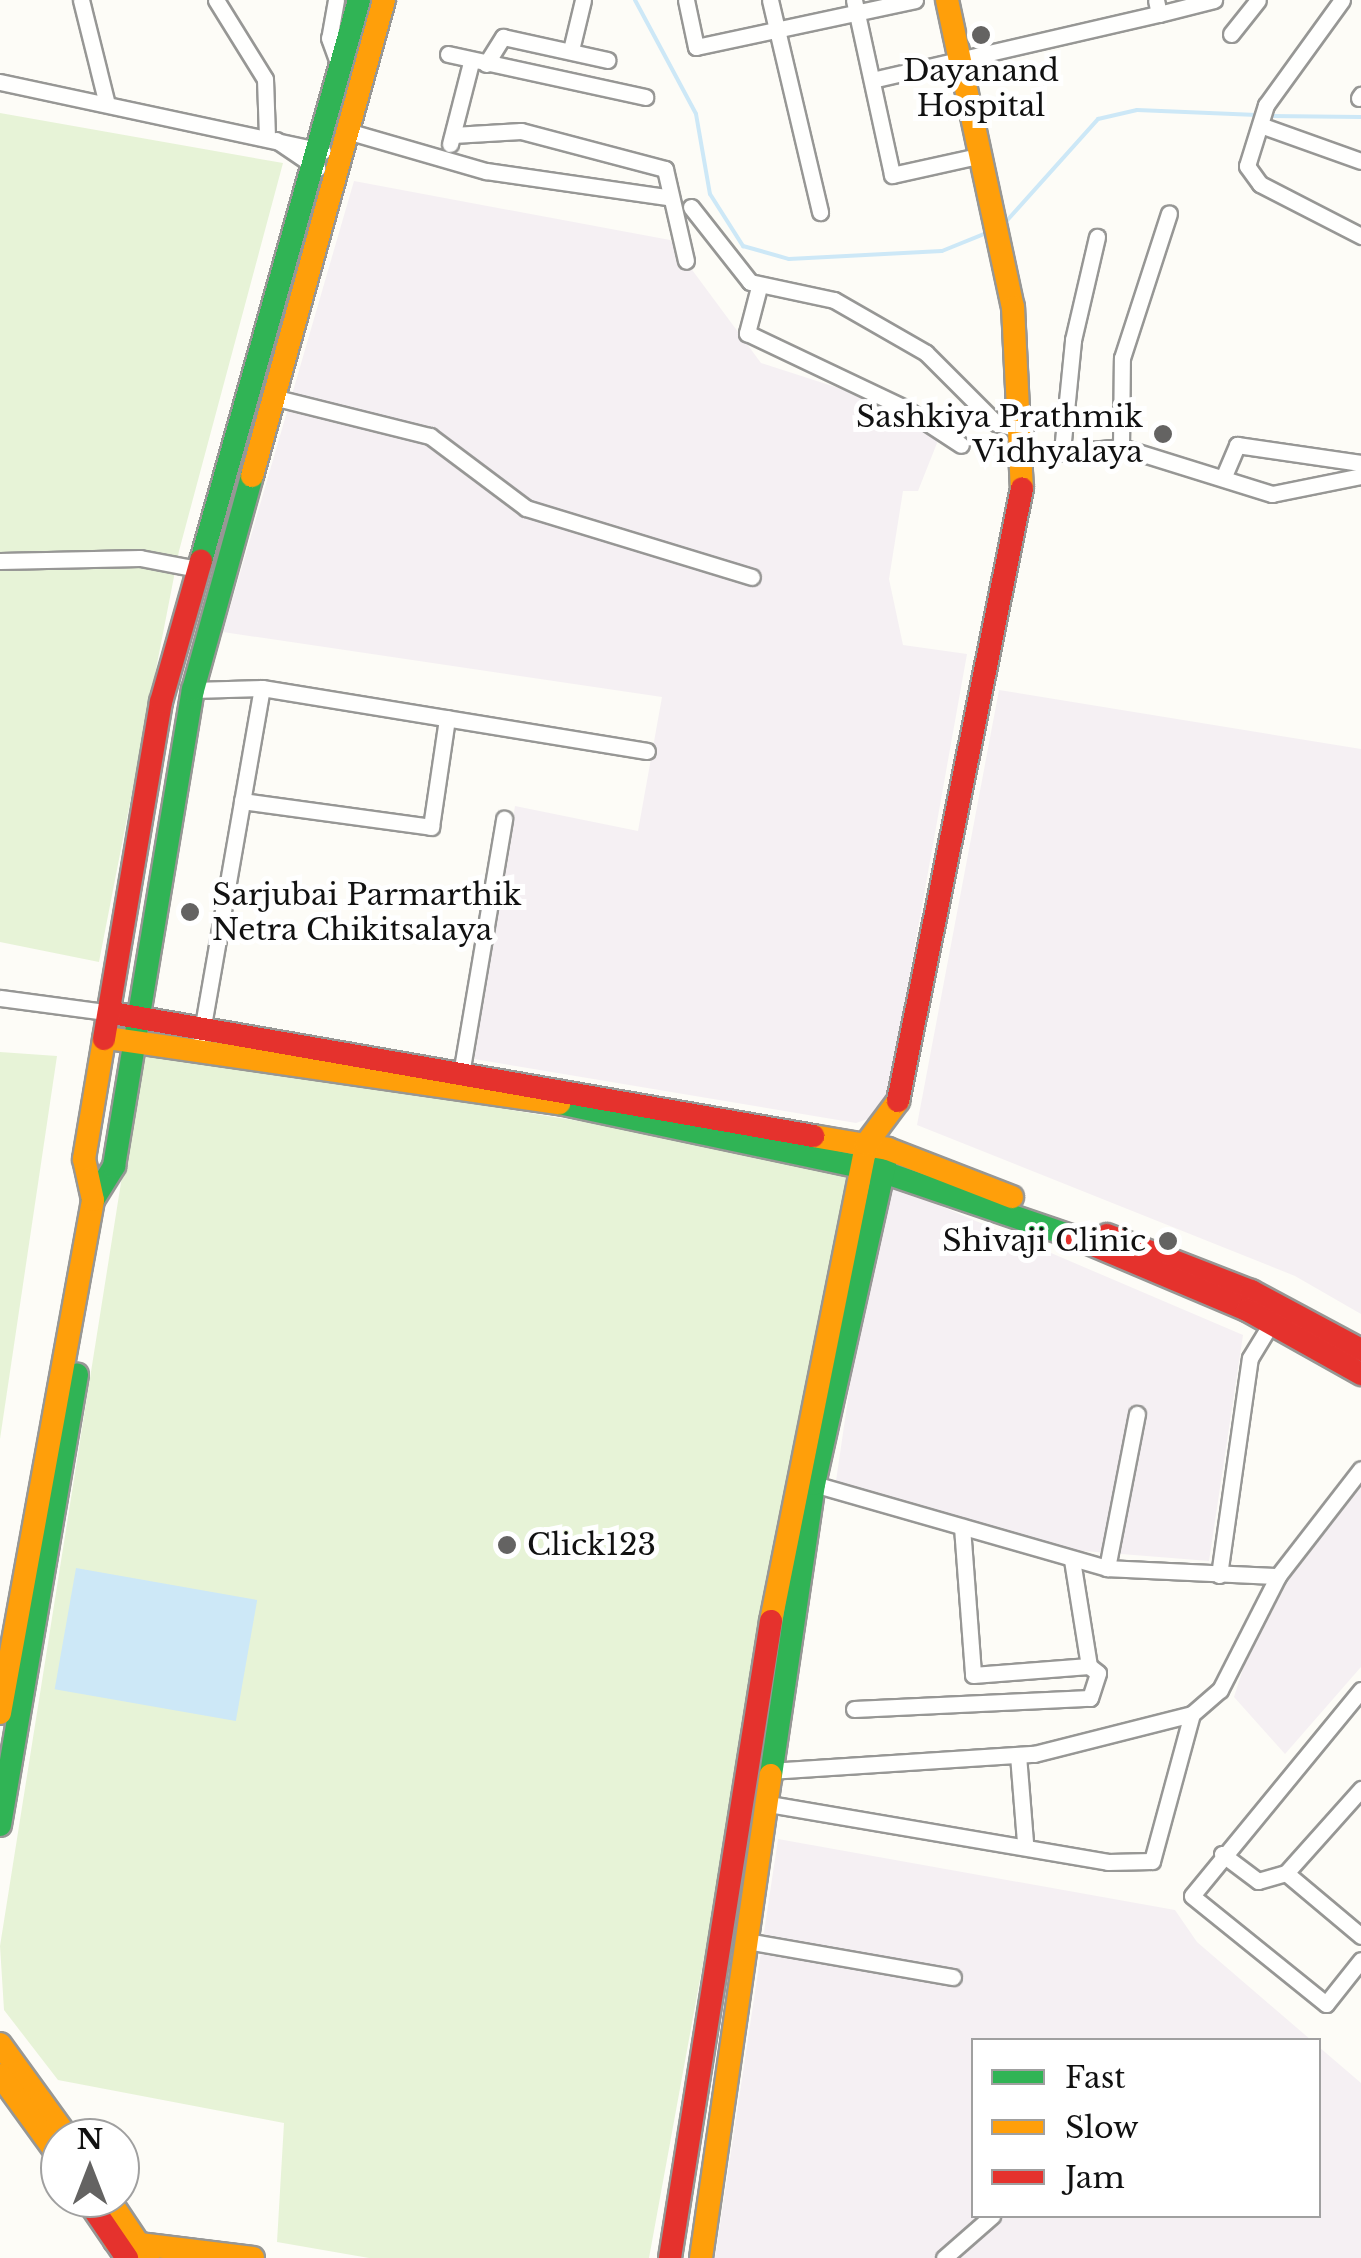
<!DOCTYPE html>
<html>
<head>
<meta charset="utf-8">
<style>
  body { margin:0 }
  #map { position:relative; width:1361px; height:2258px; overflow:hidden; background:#fdfcf7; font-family:"Libre Baskerville",serif }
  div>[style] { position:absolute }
  .industrial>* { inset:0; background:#f5f0f3 }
  .green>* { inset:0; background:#e7f3d7 }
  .water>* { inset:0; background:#cde8f7; transform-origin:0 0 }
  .stream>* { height:4px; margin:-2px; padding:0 2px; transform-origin:2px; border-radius:2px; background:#cde8f7 }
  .roads { filter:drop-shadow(2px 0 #979795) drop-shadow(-2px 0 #979795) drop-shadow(0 2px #979795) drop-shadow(0 -2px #979795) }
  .street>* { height:15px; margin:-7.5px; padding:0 7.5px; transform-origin:7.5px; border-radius:7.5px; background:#fffffe }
  .fast>* { height:22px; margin:-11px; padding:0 11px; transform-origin:11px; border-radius:11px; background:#30b455 }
  .slow>* { height:22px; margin:-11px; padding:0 11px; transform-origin:11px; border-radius:11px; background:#ff9f0a }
  .jam>* { height:22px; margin:-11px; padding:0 11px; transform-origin:11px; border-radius:11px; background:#e5322d }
  .dots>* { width:28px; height:28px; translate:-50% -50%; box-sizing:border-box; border:5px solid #fff; border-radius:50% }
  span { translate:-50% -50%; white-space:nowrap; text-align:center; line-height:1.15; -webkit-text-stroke:10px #fff; paint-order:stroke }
  .poi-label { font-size:30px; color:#111 }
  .right { translate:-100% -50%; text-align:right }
  .left { translate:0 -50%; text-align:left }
  .legend { position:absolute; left:971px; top:2038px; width:350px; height:180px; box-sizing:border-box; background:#fff; border:2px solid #a0a0a0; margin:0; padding:12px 18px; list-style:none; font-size:30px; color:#111 }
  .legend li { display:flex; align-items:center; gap:20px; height:50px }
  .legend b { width:50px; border:2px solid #a0a0a0 }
  .north { position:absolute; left:40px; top:2118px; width:100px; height:100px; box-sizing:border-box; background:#fff; border:2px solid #a0a0a0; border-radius:50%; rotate:0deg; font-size:28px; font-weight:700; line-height:40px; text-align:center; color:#111 }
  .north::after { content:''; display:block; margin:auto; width:35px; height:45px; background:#646362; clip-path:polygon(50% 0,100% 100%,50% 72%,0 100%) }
</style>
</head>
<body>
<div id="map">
  <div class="industrial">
    <i style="clip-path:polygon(354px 181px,670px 240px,761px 363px,854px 393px,939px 438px,918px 491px,903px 491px,889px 579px,903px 645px,967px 654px,885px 1113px,856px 1123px,474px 1059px,515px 806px,638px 831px,662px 697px,223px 632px)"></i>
    <i style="clip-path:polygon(999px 690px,1361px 749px,1361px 1314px,1295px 1276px,917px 1125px)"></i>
    <i style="clip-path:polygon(880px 1180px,1243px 1335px,1209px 1561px,1071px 1550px,836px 1481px)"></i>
    <i style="clip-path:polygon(1361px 1475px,1361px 1667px,1285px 1754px,1234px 1697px,1270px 1584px)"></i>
    <i style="clip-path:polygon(778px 1839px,1175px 1910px,1197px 1942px,1311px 2040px,974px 2040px,974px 2216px,1318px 2216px,1319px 2047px,1361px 2083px,1361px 2258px,715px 2258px)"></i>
  </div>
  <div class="green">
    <i style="clip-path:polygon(0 113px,283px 163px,179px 551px,99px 962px,0 942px)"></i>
    <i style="clip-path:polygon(142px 1050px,849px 1165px,649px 2258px,369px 2258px,277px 2242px,284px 2123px,58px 2080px,4px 2010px,0 1946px)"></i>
    <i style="clip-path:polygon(0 1052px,57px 1056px,0 1439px)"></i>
  </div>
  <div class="water">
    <i style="left:76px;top:1568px;width:184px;height:123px;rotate:10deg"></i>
  </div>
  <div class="stream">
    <i style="left:635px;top:0;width:129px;rotate:61.8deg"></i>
    <i style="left:696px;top:114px;width:81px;rotate:80.1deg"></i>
    <i style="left:710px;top:194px;width:62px;rotate:57.6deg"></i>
    <i style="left:743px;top:246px;width:48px;rotate:15.8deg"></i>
    <i style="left:789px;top:259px;width:153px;rotate:-3deg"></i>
    <i style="left:942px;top:251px;width:51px;rotate:-22deg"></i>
    <i style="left:1266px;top:116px;width:95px;rotate:0.6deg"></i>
    <i style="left:1002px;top:226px;width:144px;rotate:-48.1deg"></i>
    <i style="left:1098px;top:119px;width:40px;rotate:-13deg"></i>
    <i style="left:1137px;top:110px;width:120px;rotate:2.4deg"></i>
  </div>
  <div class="roads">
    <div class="street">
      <i style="left:81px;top:0;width:103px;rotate:76deg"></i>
      <i style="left:216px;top:0;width:93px;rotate:58.2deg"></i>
      <i style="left:265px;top:79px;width:58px;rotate:88deg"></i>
      <i style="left:336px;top:0;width:39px;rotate:100deg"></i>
      <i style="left:329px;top:38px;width:33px;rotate:70deg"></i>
      <i style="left:686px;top:0;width:48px;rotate:78deg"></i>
      <i style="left:696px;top:47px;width:224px;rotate:-12.1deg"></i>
      <i style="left:770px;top:0;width:218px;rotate:76.7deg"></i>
      <i style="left:854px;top:0;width:179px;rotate:77.7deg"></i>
      <i style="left:892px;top:175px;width:92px;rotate:-12.5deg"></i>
      <i style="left:1342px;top:0;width:130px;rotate:125.9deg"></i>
      <i style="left:1266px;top:105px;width:64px;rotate:107.3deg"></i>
      <i style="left:1247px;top:166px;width:22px;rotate:54deg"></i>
      <i style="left:1260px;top:184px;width:114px;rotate:27.2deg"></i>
      <i style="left:1159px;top:14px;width:57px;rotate:-14.3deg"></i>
      <i style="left:1231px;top:34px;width:43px;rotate:-51.5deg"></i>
      <i style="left:571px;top:50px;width:51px;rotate:-76.5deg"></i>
      <i style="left:448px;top:54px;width:202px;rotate:12.3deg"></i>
      <i style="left:486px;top:64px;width:32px;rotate:-58deg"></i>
      <i style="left:503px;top:37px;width:107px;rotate:12.4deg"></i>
      <i style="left:872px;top:80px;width:294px;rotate:-13deg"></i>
      <i style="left:1159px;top:14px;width:14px;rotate:-102deg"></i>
      <i style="left:0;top:82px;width:330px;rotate:12.1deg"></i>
      <i style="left:1359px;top:98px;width:4px;rotate:-56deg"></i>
      <i style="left:1263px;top:126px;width:104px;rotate:19.7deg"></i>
      <i style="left:347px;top:131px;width:145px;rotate:16.1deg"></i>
      <i style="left:486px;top:171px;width:183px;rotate:8.2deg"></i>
      <i style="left:453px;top:135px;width:68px;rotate:-3.4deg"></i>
      <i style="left:521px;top:131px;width:149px;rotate:14.8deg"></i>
      <i style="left:665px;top:169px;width:94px;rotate:77.1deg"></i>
      <i style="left:276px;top:140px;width:50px;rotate:34.3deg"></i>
      <i style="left:450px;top:144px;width:81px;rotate:-75.6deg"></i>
      <i style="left:691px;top:207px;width:95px;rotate:51.8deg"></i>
      <i style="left:750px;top:282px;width:86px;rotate:12.1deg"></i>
      <i style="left:834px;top:300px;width:106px;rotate:29.9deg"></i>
      <i style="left:926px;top:353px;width:99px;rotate:45deg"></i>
      <i style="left:996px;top:423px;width:30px;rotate:15deg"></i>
      <i style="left:759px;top:287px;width:48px;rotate:104.6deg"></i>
      <i style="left:747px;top:333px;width:173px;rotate:25.4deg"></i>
      <i style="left:903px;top:407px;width:69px;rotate:33.2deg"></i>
      <i style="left:273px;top:397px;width:162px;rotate:14deg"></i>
      <i style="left:430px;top:436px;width:120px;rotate:36.9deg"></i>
      <i style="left:526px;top:508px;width:236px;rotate:17deg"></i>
      <i style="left:1121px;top:447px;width:89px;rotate:-89.4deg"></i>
      <i style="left:1122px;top:358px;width:152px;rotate:-72deg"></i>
      <i style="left:1062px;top:451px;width:112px;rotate:-84.3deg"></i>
      <i style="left:1073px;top:340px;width:106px;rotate:-76.9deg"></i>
      <i style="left:1023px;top:456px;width:98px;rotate:-5.2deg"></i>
      <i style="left:1121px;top:447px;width:158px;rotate:17.3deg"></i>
      <i style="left:1272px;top:494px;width:91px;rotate:-11.4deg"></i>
      <i style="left:1224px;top:476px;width:34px;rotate:-67deg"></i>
      <i style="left:1237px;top:445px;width:125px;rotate:8.3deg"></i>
      <i style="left:0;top:561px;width:140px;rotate:-1.2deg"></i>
      <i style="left:140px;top:558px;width:58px;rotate:10.9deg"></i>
      <i style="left:193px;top:690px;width:69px;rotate:-1.7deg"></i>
      <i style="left:262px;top:688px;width:390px;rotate:9.3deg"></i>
      <i style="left:242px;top:801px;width:191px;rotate:7.8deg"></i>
      <i style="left:431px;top:827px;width:110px;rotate:-81.6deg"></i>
      <i style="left:0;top:998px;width:113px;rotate:7.6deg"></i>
      <i style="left:201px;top:1037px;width:354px;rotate:-80.1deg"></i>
      <i style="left:462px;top:1068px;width:253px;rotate:-80.4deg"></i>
      <i style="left:814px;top:1484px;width:305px;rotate:16deg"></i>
      <i style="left:1107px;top:1568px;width:171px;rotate:2.7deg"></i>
      <i style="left:962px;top:1527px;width:148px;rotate:85.7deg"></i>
      <i style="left:973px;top:1675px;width:116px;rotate:-4.4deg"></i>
      <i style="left:1089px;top:1666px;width:107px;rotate:-99.1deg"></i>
      <i style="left:1107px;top:1568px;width:157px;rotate:-79deg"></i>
      <i style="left:1219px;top:1575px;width:219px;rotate:-81.9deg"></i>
      <i style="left:1250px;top:1358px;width:42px;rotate:-58.6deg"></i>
      <i style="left:1361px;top:1690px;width:266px;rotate:129.4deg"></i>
      <i style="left:1192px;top:1896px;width:172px;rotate:38.9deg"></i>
      <i style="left:1326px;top:2004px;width:56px;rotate:-51.5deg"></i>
      <i style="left:854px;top:1709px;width:236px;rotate:-2.7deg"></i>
      <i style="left:1090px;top:1698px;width:26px;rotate:-72deg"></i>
      <i style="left:1098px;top:1673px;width:11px;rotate:-142deg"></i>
      <i style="left:1018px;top:1755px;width:87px;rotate:85.4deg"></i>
      <i style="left:769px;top:1771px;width:266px;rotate:-3.7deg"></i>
      <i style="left:1034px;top:1754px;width:163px;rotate:-14.2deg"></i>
      <i style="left:1192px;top:1714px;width:37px;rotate:-41deg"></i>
      <i style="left:1220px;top:1690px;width:128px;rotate:-63deg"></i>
      <i style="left:1278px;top:1576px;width:135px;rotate:-52.2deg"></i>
      <i style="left:763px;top:1803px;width:350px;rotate:9.7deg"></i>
      <i style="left:1108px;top:1862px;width:44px;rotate:-1.3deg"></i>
      <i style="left:1152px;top:1861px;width:152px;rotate:-74.8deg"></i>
      <i style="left:1222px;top:1854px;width:45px;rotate:36.9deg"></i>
      <i style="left:1258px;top:1881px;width:29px;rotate:-16deg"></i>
      <i style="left:1286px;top:1873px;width:113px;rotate:-48.2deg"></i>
      <i style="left:1286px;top:1873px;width:98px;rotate:40deg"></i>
      <i style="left:746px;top:1941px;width:210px;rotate:9.9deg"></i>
      <i style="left:944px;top:2258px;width:64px;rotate:-41.2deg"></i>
    </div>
    <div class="fast">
      <i style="left:201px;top:561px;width:583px;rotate:-74.27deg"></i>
      <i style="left:559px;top:1103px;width:331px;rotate:12deg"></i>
      <i style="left:883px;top:1172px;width:202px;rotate:18.8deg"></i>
      <i style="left:93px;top:1200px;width:40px;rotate:-58deg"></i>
      <i style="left:114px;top:1166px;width:483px;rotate:-80.6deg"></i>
      <i style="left:193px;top:690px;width:222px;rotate:-74.6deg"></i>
      <i style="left:771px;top:1775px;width:294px;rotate:-81.6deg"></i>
      <i style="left:814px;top:1484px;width:334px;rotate:-77.5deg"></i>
      <i style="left:0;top:1825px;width:457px;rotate:-80.3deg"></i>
    </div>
    <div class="slow">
      <i style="left:947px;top:0;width:314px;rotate:77.9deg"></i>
      <i style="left:1013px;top:307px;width:181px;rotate:87.2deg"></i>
      <i style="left:252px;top:476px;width:494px;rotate:-74.5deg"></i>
      <i style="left:107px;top:1038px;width:457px;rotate:8.2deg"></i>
      <i style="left:813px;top:1136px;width:76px;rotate:9.8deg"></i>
      <i style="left:888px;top:1149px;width:133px;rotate:21.2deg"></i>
      <i style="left:771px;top:1621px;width:486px;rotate:-78.7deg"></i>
      <i style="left:866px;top:1144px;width:54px;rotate:-53.3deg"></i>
      <i style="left:0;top:1713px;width:521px;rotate:-79.72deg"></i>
      <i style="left:93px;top:1200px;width:42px;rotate:-102.4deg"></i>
      <i style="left:84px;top:1159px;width:122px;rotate:-80.5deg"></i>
      <i style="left:0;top:2044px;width:116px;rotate:54.1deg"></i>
      <i style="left:0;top:2075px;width:102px;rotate:54.1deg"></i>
      <i style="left:108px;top:2198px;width:72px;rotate:56.3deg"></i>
      <i style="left:115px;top:2241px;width:139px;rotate:7deg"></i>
      <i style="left:701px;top:2258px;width:488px;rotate:-81.8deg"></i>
    </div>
    <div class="jam">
      <i style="left:112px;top:1013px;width:712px;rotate:9.95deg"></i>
      <i style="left:104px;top:1039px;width:342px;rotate:-80.4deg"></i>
      <i style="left:161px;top:702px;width:147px;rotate:-74.2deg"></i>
      <i style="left:898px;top:1101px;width:625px;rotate:-78.56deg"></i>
      <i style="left:1107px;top:1235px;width:155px;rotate:21.3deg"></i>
      <i style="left:1251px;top:1291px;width:125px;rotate:28.2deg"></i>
      <i style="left:1074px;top:1237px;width:188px;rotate:22.9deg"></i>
      <i style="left:1247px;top:1310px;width:131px;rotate:29.3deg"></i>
      <i style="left:86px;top:2198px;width:73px;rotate:55.7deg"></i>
      <i style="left:670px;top:2258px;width:645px;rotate:-80.99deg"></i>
    </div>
  </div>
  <div class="dots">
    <i style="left:981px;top:35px;background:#646362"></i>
    <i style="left:1163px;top:434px;background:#646362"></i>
    <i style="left:190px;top:912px;background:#646362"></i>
    <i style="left:1168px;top:1241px;background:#646362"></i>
    <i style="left:507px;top:1545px;background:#646362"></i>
  </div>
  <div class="poi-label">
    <span style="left:981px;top:88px">Dayanand<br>Hospital</span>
    <span class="right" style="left:1143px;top:434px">Sashkiya Prathmik<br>Vidhyalaya</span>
    <span class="left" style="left:212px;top:912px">Sarjubai Parmarthik<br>Netra Chikitsalaya</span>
    <span class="right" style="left:1146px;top:1241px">Shivaji Clinic</span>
    <span class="left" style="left:527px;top:1545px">Click123</span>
  </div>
  <ul class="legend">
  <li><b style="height:12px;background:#30b455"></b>Fast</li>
  <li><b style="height:12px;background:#ff9f0a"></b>Slow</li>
  <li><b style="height:12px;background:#e5322d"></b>Jam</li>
  </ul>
  <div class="north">N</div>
</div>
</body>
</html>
